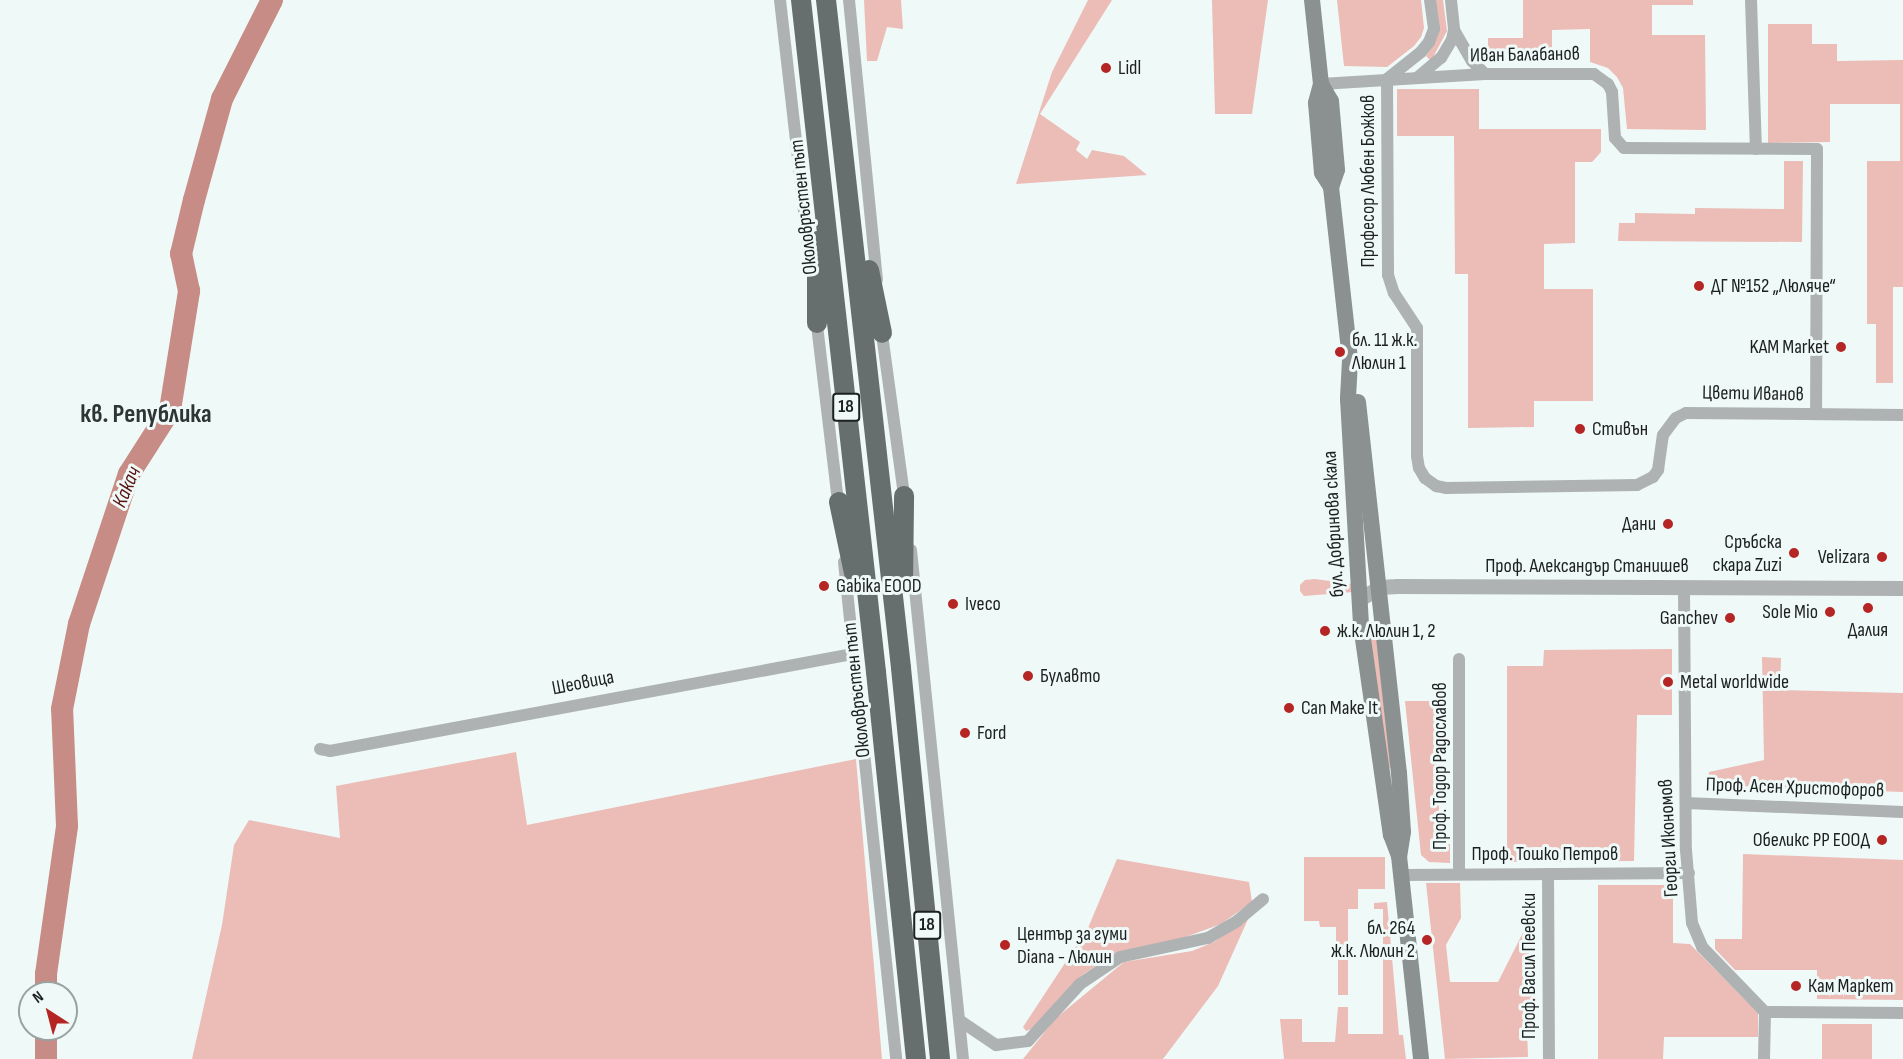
<!DOCTYPE html>
<html>
<head>
<meta charset="utf-8">
<style>
  body { margin:0 }
  #map { position:relative; width:1903px; height:1059px; overflow:hidden; background:#eff9f8; font-family:"Sofia Sans Condensed",sans-serif }
  div>[style] { position:absolute }
  .green>* { inset:0; background:#ecbcb6; transform-origin:0 0 }
  .river>* { height:22px; margin:-11px; padding:0 11px; transform-origin:11px; border-radius:11px; background:#c68c85 }
  .minor>* { height:12px; margin:-6px; padding:0 6px; transform-origin:6px; border-radius:6px; background:#aeb2b2 }
  .tertiary>* { height:15px; margin:-7.5px; padding:0 7.5px; transform-origin:7.5px; border-radius:7.5px; background:#aeb2b2 }
  .secondary>* { height:16px; margin:-8px; padding:0 8px; transform-origin:8px; border-radius:8px; background:#8a9190 }
  .trunk>* { height:20px; margin:-10px; padding:0 10px; transform-origin:10px; border-radius:10px; background:#666f6e }
  .dots>* { width:16px; height:16px; translate:-50% -50%; box-sizing:border-box; border:3px solid #eff9f8; border-radius:50% }
  span { translate:-50% -50%; white-space:nowrap; text-align:center; line-height:1.15; -webkit-text-stroke:6px #eff9f8; paint-order:stroke }
  .shield-label span { padding:2px 4px; background:#eff9f8; border:2px solid; border-radius:4px; -webkit-text-stroke-width:0 }
  .shield-label { font-size:18px; color:#1c2020; font-weight:700 }
  .street-label { font-size:20px; color:#1c2020 }
  .poi-label { font-size:20px; color:#1c2020 }
  .left { translate:0 -50%; text-align:left }
  .right { translate:-100% -50%; text-align:right }
  .water-label { font-size:21px; color:#591310; font-style:italic }
  .district-label { font-size:26px; color:#2d3535; font-weight:700 }
  .north { position:absolute; left:18px; top:981px; width:60px; height:60px; box-sizing:border-box; background:#eff9f8; border:2px solid #9ba2a2; border-radius:50%; rotate:324deg; font-size:16px; font-weight:700; line-height:24px; text-align:center; color:#1c2020 }
  .north::after { content:''; display:block; margin:auto; width:21px; height:27px; background:#b52523; clip-path:polygon(50% 0,100% 100%,50% 72%,0 100%) }
</style>
</head>
<body>
<div id="map">
  <div class="green">
    <i style="clip-path:polygon(864px 0,901px 0,903px 29px,887px 27px,877px 61px,867px 61px)"></i>
    <i style="clip-path:polygon(1088px 0,1112px 0,1040px 114px,1080px 142px,1076px 150px,1087px 159px,1092px 150px,1124px 156px,1147px 175px,1016px 184px,1052px 72px)"></i>
    <i style="clip-path:polygon(1212px 0,1268px 0,1252px 114px,1215px 114px)"></i>
    <i style="clip-path:polygon(1337px 0,1421px 0,1424px 28px,1421px 37px,1414px 46px,1387px 67px,1344px 66px)"></i>
    <i style="clip-path:polygon(1436px 0,1443px 0,1447px 31px,1431px 61px,1426px 56px,1434px 44px)"></i>
    <i style="clip-path:polygon(1523px 0,1693px 0,1693px 5px,1652px 5px,1652px 35px,1705px 35px,1706px 130px,1627px 129px,1623px 88px,1617px 77px,1608px 68px,1590px 62px,1590px 29px,1552px 30px,1552px 59px,1488px 60px,1488px 38px,1523px 38px)"></i>
    <i style="clip-path:polygon(1812px 24px,1812px 44px,1837px 44px,1837px 61px,1903px 60px,1903px 287px,1893px 287px,1893px 383px,1876px 383px,1876px 324px,1867px 324px,1867px 161px,1900px 161px,1900px 104px,1830px 104px,1830px 142px,1768px 143px,1768px 24px)"></i>
    <i style="clip-path:polygon(1397px 89px,1479px 89px,1479px 129px,1601px 129px,1601px 152px,1592px 162px,1575px 162px,1575px 243px,1544px 244px,1544px 289px,1593px 289px,1593px 401px,1534px 401px,1534px 427px,1468px 428px,1468px 274px,1455px 274px,1454px 136px,1397px 136px)"></i>
    <i style="clip-path:polygon(1784px 161px,1803px 161px,1802px 242px,1618px 241px,1619px 223px,1635px 223px,1635px 213px,1695px 214px,1695px 208px,1784px 209px)"></i>
    <i style="clip-path:polygon(1315px 579px,1352px 584px,1353px 592px,1304px 596px,1300px 591px,1300px 585px,1305px 580px)"></i>
    <i style="clip-path:polygon(1375px 626px,1391px 767px,1389px 768px,1367px 627px)"></i>
    <i style="clip-path:polygon(1672px 649px,1672px 715px,1637px 715px,1634px 861px,1507px 862px,1507px 666px,1543px 666px,1544px 650px)"></i>
    <i style="clip-path:polygon(1762px 657px,1781px 658px,1780px 690px,1903px 693px,1903px 792px,1708px 785px,1709px 772px,1764px 760px)"></i>
    <i style="clip-path:polygon(1405px 701px,1439px 701px,1439px 843px,1450px 844px,1450px 863px,1429px 862px,1421px 855px)"></i>
    <i style="clip-path:polygon(516px 752px,527px 825px,856px 759px,882px 1059px,192px 1059px,222px 925px,234px 845px,249px 820px,340px 838px,336px 786px)"></i>
    <i style="clip-path:polygon(1743px 854px,1903px 860px,1903px 1000px,1817px 999px,1817px 970px,1735px 970px,1715px 949px,1715px 939px,1742px 939px)"></i>
    <i style="clip-path:polygon(1304px 857px,1385px 857px,1385px 889px,1358px 889px,1358px 909px,1348px 909px,1348px 945px,1336px 945px,1336px 927px,1320px 927px,1319px 921px,1304px 921px)"></i>
    <i style="clip-path:polygon(1117px 859px,1249px 882px,1252px 902px,1221px 924px,1180px 939px,1117px 952px,1082px 975px,1032px 1029px,1026px 1031px,1023px 1027px,1088px 928px)"></i>
    <i style="clip-path:polygon(1426px 883px,1460px 883px,1461px 918px,1446px 945px,1450px 982px,1498px 982px,1532px 915px,1534px 915px,1536px 1027px,1527px 1028px,1528px 1057px,1445px 1059px)"></i>
    <i style="clip-path:polygon(1598px 885px,1673px 885px,1673px 943px,1690px 944px,1758px 1013px,1758px 1037px,1664px 1037px,1663px 1059px,1598px 1059px)"></i>
    <i style="clip-path:polygon(1387px 902px,1399px 1035px,1403px 1035px,1406px 1059px,1284px 1059px,1280px 1019px,1302px 1019px,1302px 1042px,1335px 1042px,1338px 1007px,1348px 1007px,1348px 1034px,1383px 1034px,1383px 909px,1374px 909px,1374px 903px)"></i>
    <i style="clip-path:polygon(1249px 917px,1218px 986px,1163px 1059px,1023px 1059px,1056px 1018px,1124px 962px,1192px 951px,1214px 942px)"></i>
    <i style="left:1338px;top:954px;width:10px;height:41px"></i>
    <i style="left:1822px;top:1024px;width:50px;height:35px"></i>
  </div>
  <div class="river">
    <i style="left:46px;top:993px;width:19px;rotate:-90deg"></i>
    <i style="left:46px;top:974px;width:149px;rotate:-81.9deg"></i>
    <i style="left:67px;top:826px;width:117px;rotate:-92.4deg"></i>
    <i style="left:62px;top:709px;width:87px;rotate:-78.7deg"></i>
    <i style="left:79px;top:624px;width:158px;rotate:-71.6deg"></i>
    <i style="left:129px;top:474px;width:76px;rotate:-57.4deg"></i>
    <i style="left:170px;top:410px;width:121px;rotate:-80.9deg"></i>
    <i style="left:189px;top:291px;width:38px;rotate:-102deg"></i>
    <i style="left:181px;top:254px;width:56px;rotate:-76.5deg"></i>
    <i style="left:194px;top:200px;width:105px;rotate:-74.5deg"></i>
    <i style="left:222px;top:99px;width:111px;rotate:-63.2deg"></i>
    <i style="left:46px;top:1029px;width:30px;rotate:90deg"></i>
  </div>
  <div class="minor">
    <i style="left:780px;top:0;width:257px;rotate:83.5deg"></i>
    <i style="left:849px;top:0;width:281px;rotate:84.3deg"></i>
    <i style="left:1430px;top:0;width:29px;rotate:82deg"></i>
    <i style="left:1434px;top:29px;width:14px;rotate:111deg"></i>
    <i style="left:1429px;top:42px;width:13px;rotate:129deg"></i>
    <i style="left:1421px;top:52px;width:43px;rotate:141.5deg"></i>
    <i style="left:1387px;top:79px;width:196px;rotate:89.7deg"></i>
    <i style="left:1388px;top:275px;width:19px;rotate:72deg"></i>
    <i style="left:1394px;top:293px;width:42px;rotate:56.7deg"></i>
    <i style="left:1417px;top:328px;width:128px;rotate:90deg"></i>
    <i style="left:1417px;top:456px;width:12px;rotate:81deg"></i>
    <i style="left:1419px;top:468px;width:12px;rotate:59deg"></i>
    <i style="left:1425px;top:478px;width:14px;rotate:36deg"></i>
    <i style="left:1436px;top:486px;width:10px;rotate:11deg"></i>
    <i style="left:1446px;top:488px;width:191px;rotate:-0.9deg"></i>
    <i style="left:1637px;top:485px;width:18px;rotate:-27deg"></i>
    <i style="left:1653px;top:477px;width:9px;rotate:-54deg"></i>
    <i style="left:1658px;top:470px;width:35px;rotate:-82deg"></i>
    <i style="left:1663px;top:435px;width:21px;rotate:-53deg"></i>
    <i style="left:1676px;top:418px;width:11px;rotate:-27deg"></i>
    <i style="left:1686px;top:413px;width:217px;rotate:0.5deg"></i>
    <i style="left:1451px;top:0;width:30px;rotate:84deg"></i>
    <i style="left:1454px;top:30px;width:36px;rotate:60deg"></i>
    <i style="left:1472px;top:61px;width:18px;rotate:45deg"></i>
    <i style="left:1751px;top:0;width:149px;rotate:88.1deg"></i>
    <i style="left:1418px;top:77px;width:30px;rotate:-40deg"></i>
    <i style="left:1441px;top:58px;width:21px;rotate:-59deg"></i>
    <i style="left:1452px;top:40px;width:10px;rotate:-79deg"></i>
    <i style="left:1321px;top:84px;width:164px;rotate:-3.5deg"></i>
    <i style="left:1485px;top:74px;width:109px"></i>
    <i style="left:1594px;top:74px;width:17px;rotate:36deg"></i>
    <i style="left:1608px;top:84px;width:9px;rotate:63deg"></i>
    <i style="left:1612px;top:92px;width:46px;rotate:86.3deg"></i>
    <i style="left:1615px;top:138px;width:13px;rotate:48deg"></i>
    <i style="left:1624px;top:148px;width:193px;rotate:0.3deg"></i>
    <i style="left:1817px;top:149px;width:265px;rotate:90.2deg"></i>
    <i style="left:816px;top:317px;width:193px;rotate:83.2deg"></i>
    <i style="left:881px;top:327px;width:178px;rotate:82.2deg"></i>
    <i style="left:911px;top:550px;width:512px;rotate:84.17deg"></i>
    <i style="left:844px;top:562px;width:500px;rotate:84deg"></i>
    <i style="left:1684px;top:588px;width:262px;rotate:89.6deg"></i>
    <i style="left:1686px;top:850px;width:73px;rotate:85.3deg"></i>
    <i style="left:1692px;top:923px;width:26px;rotate:67deg"></i>
    <i style="left:1702px;top:947px;width:91px;rotate:45.9deg"></i>
    <i style="left:1765px;top:1012px;width:47px;rotate:91.2deg"></i>
    <i style="left:1459px;top:659px;width:215px;rotate:90deg"></i>
    <i style="left:320px;top:749px;width:10px;rotate:11deg"></i>
    <i style="left:330px;top:751px;width:532px;rotate:-10.51deg"></i>
    <i style="left:1686px;top:803px;width:217px;rotate:2.4deg"></i>
    <i style="left:1548px;top:874px;width:185px;rotate:89.7deg"></i>
    <i style="left:1401px;top:875px;width:288px;rotate:-0.4deg"></i>
    <i style="left:1765px;top:1012px;width:138px;rotate:0.4deg"></i>
    <i style="left:959px;top:1020px;width:45px;rotate:34deg"></i>
    <i style="left:996px;top:1045px;width:32px;rotate:-7deg"></i>
    <i style="left:1028px;top:1041px;width:77px;rotate:-47.6deg"></i>
    <i style="left:1080px;top:984px;width:48px;rotate:-34deg"></i>
    <i style="left:1120px;top:957px;width:90px;rotate:-12.2deg"></i>
    <i style="left:1208px;top:938px;width:34px;rotate:-30deg"></i>
    <i style="left:1237px;top:921px;width:34px;rotate:-40deg"></i>
  </div>
  <div class="tertiary">
    <i style="left:1360px;top:599px;width:22px;rotate:-32deg"></i>
    <i style="left:1379px;top:587px;width:19px;rotate:-3deg"></i>
    <i style="left:1398px;top:586px;width:505px;rotate:0.23deg"></i>
  </div>
  <div class="secondary">
    <i style="left:1312px;top:0;width:84px;rotate:83.9deg"></i>
    <i style="left:1321px;top:84px;width:20px;rotate:105deg"></i>
    <i style="left:1316px;top:103px;width:70px;rotate:85.1deg"></i>
    <i style="left:1322px;top:173px;width:17px;rotate:57deg"></i>
    <i style="left:1331px;top:187px;width:174px;rotate:83.7deg"></i>
    <i style="left:1350px;top:360px;width:39px;rotate:93deg"></i>
    <i style="left:1348px;top:399px;width:226px;rotate:86.7deg"></i>
    <i style="left:1361px;top:625px;width:212px;rotate:81.9deg"></i>
    <i style="left:1391px;top:835px;width:22px;rotate:69deg"></i>
    <i style="left:1321px;top:84px;width:20px;rotate:60deg"></i>
    <i style="left:1331px;top:101px;width:69px;rotate:85deg"></i>
    <i style="left:1337px;top:170px;width:18px;rotate:109deg"></i>
    <i style="left:1358px;top:402px;width:373px;rotate:83.7deg"></i>
    <i style="left:1399px;top:773px;width:59px;rotate:86.1deg"></i>
    <i style="left:1403px;top:832px;width:24px;rotate:99deg"></i>
    <i style="left:1399px;top:856px;width:204px;rotate:83.8deg"></i>
  </div>
  <div class="trunk">
    <i style="left:801px;top:0;width:676px;rotate:83.63deg"></i>
    <i style="left:876px;top:672px;width:389px;rotate:84.1deg"></i>
    <i style="left:826px;top:0;width:672px;rotate:83.59deg"></i>
    <i style="left:901px;top:668px;width:393px;rotate:84.3deg"></i>
    <i style="left:817px;top:241px;width:82px;rotate:90deg"></i>
    <i style="left:869px;top:270px;width:64px;rotate:78.3deg"></i>
    <i style="left:839px;top:502px;width:73px;rotate:78.1deg"></i>
    <i style="left:903px;top:584px;width:88px;rotate:-89.3deg"></i>
  </div>
  <div class="dots">
    <i style="left:1106px;top:68px;background:#b52523"></i>
    <i style="left:1699px;top:286px;background:#b52523"></i>
    <i style="left:1841px;top:347px;background:#b52523"></i>
    <i style="left:1340px;top:352px;background:#b52523"></i>
    <i style="left:1580px;top:429px;background:#b52523"></i>
    <i style="left:1668px;top:524px;background:#b52523"></i>
    <i style="left:1794px;top:553px;background:#b52523"></i>
    <i style="left:1882px;top:557px;background:#b52523"></i>
    <i style="left:824px;top:586px;background:#b52523"></i>
    <i style="left:953px;top:604px;background:#b52523"></i>
    <i style="left:1868px;top:608px;background:#b52523"></i>
    <i style="left:1830px;top:612px;background:#b52523"></i>
    <i style="left:1730px;top:618px;background:#b52523"></i>
    <i style="left:1325px;top:631px;background:#b52523"></i>
    <i style="left:1028px;top:676px;background:#b52523"></i>
    <i style="left:1668px;top:682px;background:#b52523"></i>
    <i style="left:1289px;top:708px;background:#b52523"></i>
    <i style="left:965px;top:733px;background:#b52523"></i>
    <i style="left:1882px;top:840px;background:#b52523"></i>
    <i style="left:1427px;top:940px;background:#b52523"></i>
    <i style="left:1005px;top:945px;background:#b52523"></i>
    <i style="left:1796px;top:986px;background:#b52523"></i>
  </div>
  <div class="shield-label">
    <span style="left:846px;top:407px">18</span>
    <span style="left:927px;top:925px">18</span>
  </div>
  <div class="street-label">
    <span style="left:1525px;top:55px;rotate:-1deg">Иван Балабанов</span>
    <span style="left:1368px;top:181px;rotate:-90deg">Професор Любен Божков</span>
    <span style="left:804px;top:207px;rotate:-96deg">Околовръстен път</span>
    <span style="left:1753px;top:394px;rotate:1deg">Цвети Иванов</span>
    <span style="left:1334px;top:524px;rotate:-93deg">бул. Добринова скала</span>
    <span style="left:1587px;top:566px">Проф. Александър Станишев</span>
    <span style="left:583px;top:683px;rotate:-11deg">Шеовица</span>
    <span style="left:857px;top:690px;rotate:-96deg">Околовръстен път</span>
    <span style="left:1440px;top:766px;rotate:-90deg">Проф. Тодор Радославов</span>
    <span style="left:1795px;top:788px;rotate:2deg">Проф. Асен Христофоров</span>
    <span style="left:1669px;top:838px;rotate:-93deg">Георги Икономов</span>
    <span style="left:1545px;top:854px">Проф. Тошко Петров</span>
    <span style="left:1529px;top:966px;rotate:-90deg">Проф. Васил Пеевски</span>
  </div>
  <div class="poi-label">
    <span class="left" style="left:1118px;top:68px">Lidl</span>
    <span class="left" style="left:1711px;top:286px">ДГ №152 „Люляче“</span>
    <span class="left" style="left:1352px;top:352px">бл. 11 ж.к.<br>Люлин 1</span>
    <span class="right" style="left:1829px;top:347px">KAM Market</span>
    <span class="left" style="left:1592px;top:429px">Стивън</span>
    <span class="right" style="left:1656px;top:524px">Дани</span>
    <span class="right" style="left:1782px;top:554px">Сръбска<br>скара Zuzi</span>
    <span class="right" style="left:1870px;top:557px">Velizara</span>
    <span class="left" style="left:836px;top:586px">Gabika EOOD</span>
    <span class="left" style="left:965px;top:604px">Iveco</span>
    <span class="right" style="left:1818px;top:612px">Sole Mio</span>
    <span class="right" style="left:1718px;top:618px">Ganchev</span>
    <span style="left:1868px;top:630px">Далия</span>
    <span class="left" style="left:1337px;top:631px">ж.к. Люлин 1, 2</span>
    <span class="left" style="left:1040px;top:676px">Булавто</span>
    <span class="left" style="left:1680px;top:682px">Metal worldwide</span>
    <span class="left" style="left:1301px;top:708px">Can Make It</span>
    <span class="left" style="left:977px;top:733px">Ford</span>
    <span class="right" style="left:1870px;top:840px">Обеликс РР ЕООД</span>
    <span class="right" style="left:1415px;top:940px">бл. 264<br>ж.к. Люлин 2</span>
    <span class="left" style="left:1017px;top:946px">Център за гуми<br>Diana - Люлин</span>
    <span class="left" style="left:1808px;top:986px">Кам Маркет</span>
  </div>
  <div class="water-label">
    <span style="left:127px;top:487px;rotate:-67deg">Какач</span>
  </div>
  <div class="district-label">
    <span style="left:146px;top:415px">кв. Република</span>
  </div>
  <div class="north">N</div>
</div>
</body>
</html>
